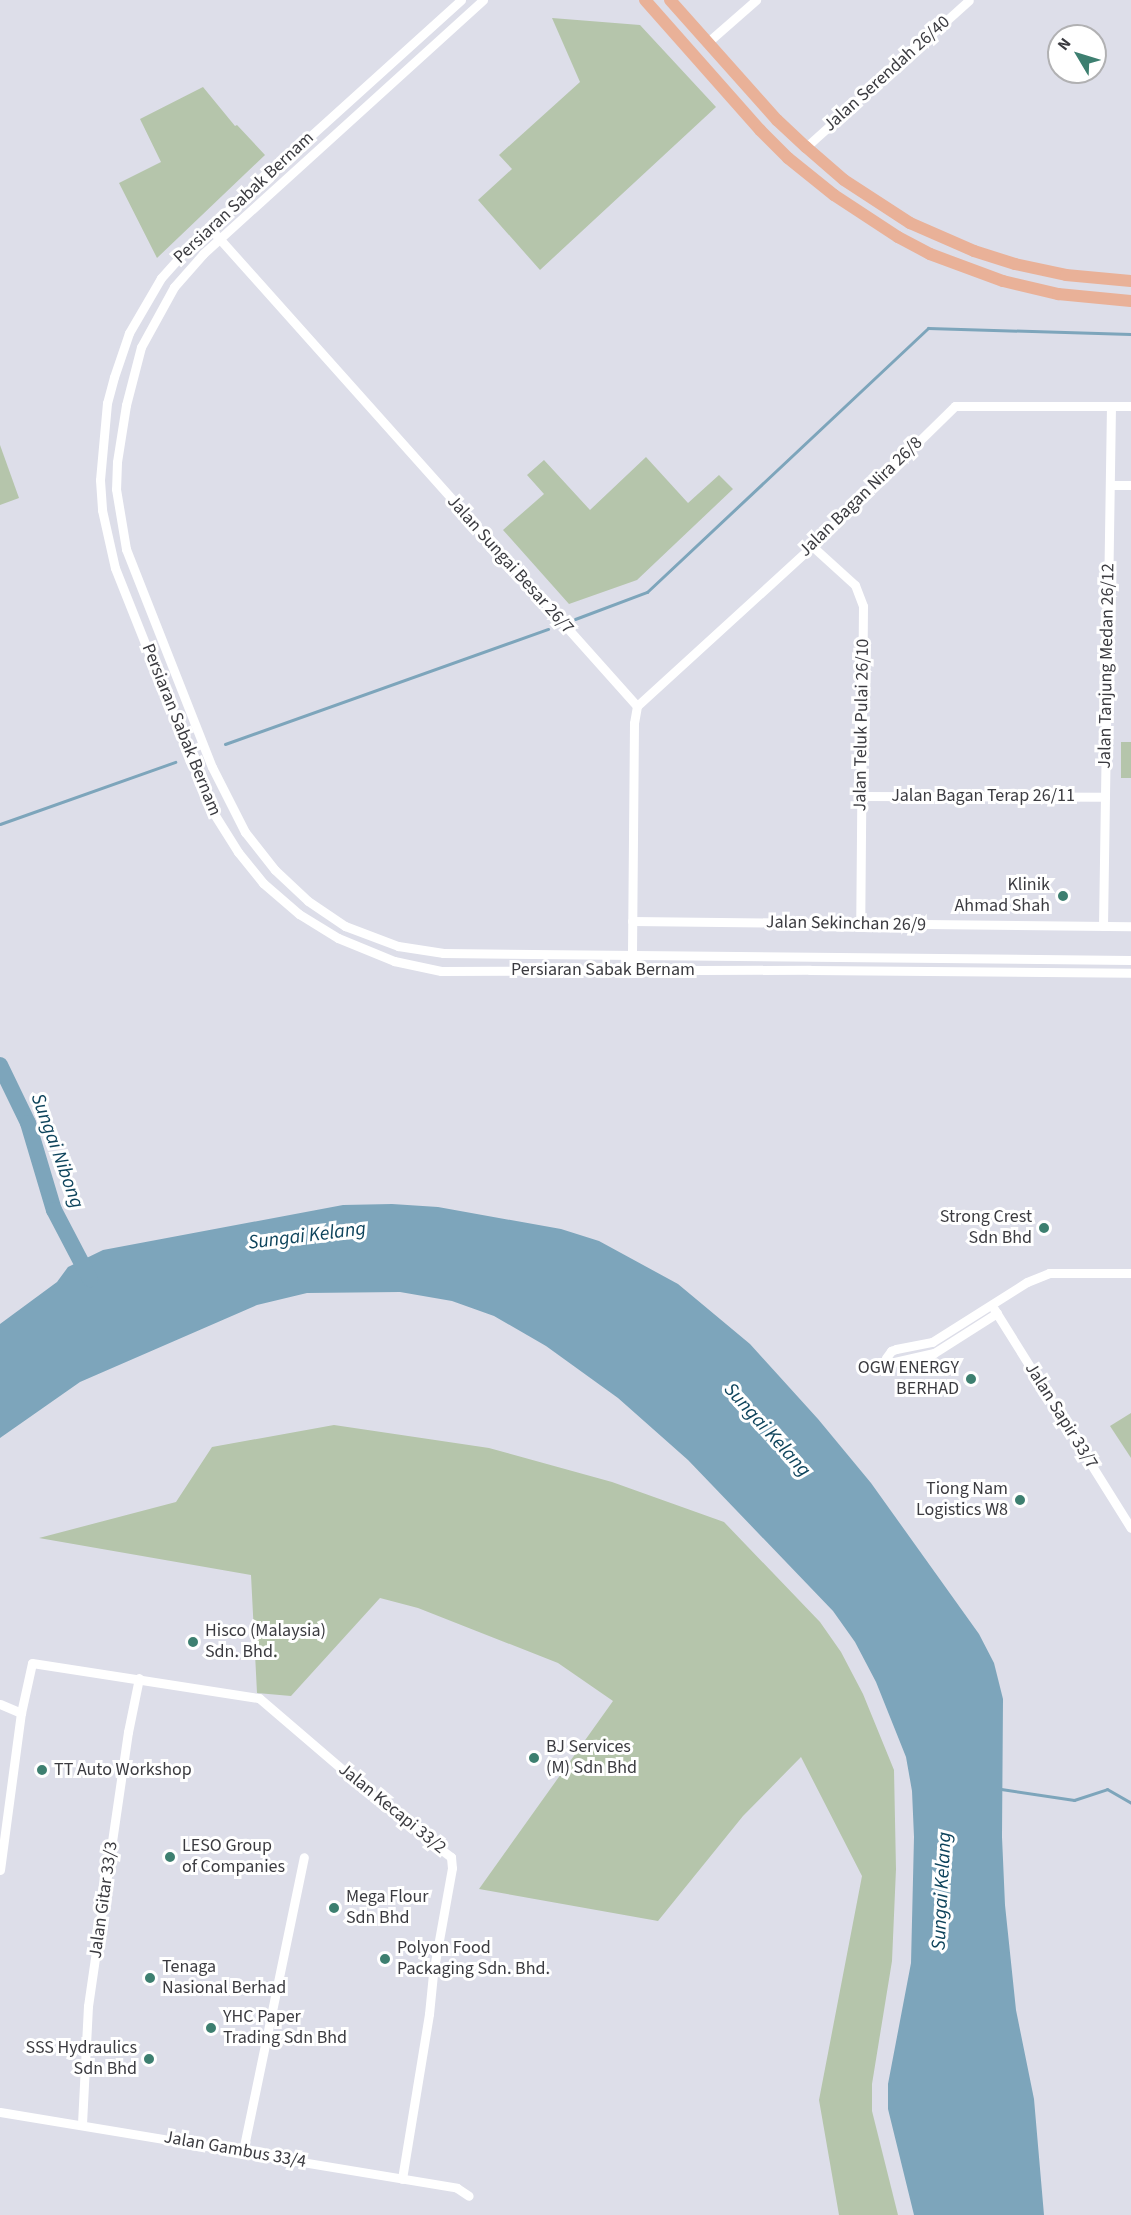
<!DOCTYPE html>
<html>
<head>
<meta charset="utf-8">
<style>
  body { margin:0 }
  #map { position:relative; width:1131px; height:2215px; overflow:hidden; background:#dddee9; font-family:"Source Sans 3",sans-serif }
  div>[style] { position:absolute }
  .green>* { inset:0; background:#b5c5ab; transform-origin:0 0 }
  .water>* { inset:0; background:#7da5bb }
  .stream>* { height:3px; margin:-1.5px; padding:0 1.5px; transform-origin:1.5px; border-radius:1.5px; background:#7da5bb }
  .river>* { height:16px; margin:-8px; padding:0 8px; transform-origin:8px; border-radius:8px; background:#7da5bb }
  .minor>* { height:9px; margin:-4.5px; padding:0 4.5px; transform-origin:4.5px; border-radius:4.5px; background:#fff }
  .major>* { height:12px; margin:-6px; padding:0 6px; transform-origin:6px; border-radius:6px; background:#e9b198 }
  .dots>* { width:16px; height:16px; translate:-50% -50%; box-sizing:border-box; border:3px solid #fff; border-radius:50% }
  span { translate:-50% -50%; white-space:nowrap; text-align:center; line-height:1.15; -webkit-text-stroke:6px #fff; paint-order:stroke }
  .street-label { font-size:18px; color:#3b3b40 }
  .poi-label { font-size:18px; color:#3b3b40 }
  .right { translate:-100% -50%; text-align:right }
  .left { translate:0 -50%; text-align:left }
  .water-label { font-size:20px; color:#0e445c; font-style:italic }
  .north { position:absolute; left:1047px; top:24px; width:60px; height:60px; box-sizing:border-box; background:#fff; border:2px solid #b1b1b3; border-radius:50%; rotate:308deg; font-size:16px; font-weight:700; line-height:24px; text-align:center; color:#3b3b40 }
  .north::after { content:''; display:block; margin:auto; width:21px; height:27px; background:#3d7f70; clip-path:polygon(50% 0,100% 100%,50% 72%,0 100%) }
</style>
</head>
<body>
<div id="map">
  <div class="green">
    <i style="clip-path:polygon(552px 18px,640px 25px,716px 107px,540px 270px,478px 200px,512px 169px,499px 155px,580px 82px)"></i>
    <i style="clip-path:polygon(203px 87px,235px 126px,237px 125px,265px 155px,157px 258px,119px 183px,161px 162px,140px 119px)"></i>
    <i style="clip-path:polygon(0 445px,19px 498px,0 505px)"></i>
    <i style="clip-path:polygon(646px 457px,688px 503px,719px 475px,733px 489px,637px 580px,569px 604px,503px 530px,544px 494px,527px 475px,544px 460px,590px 510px)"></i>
    <i style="left:1121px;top:742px;width:10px;height:36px"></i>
    <i style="clip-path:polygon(1131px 1413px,1131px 1458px,1110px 1426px)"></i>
    <i style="clip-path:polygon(334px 1425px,489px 1448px,612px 1482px,724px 1522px,820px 1622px,841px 1652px,863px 1694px,894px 1770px,896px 1869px,892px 1961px,872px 2084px,872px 2111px,898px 2215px,839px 2215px,819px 2100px,862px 1876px,801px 1757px,743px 1816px,658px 1921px,479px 1889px,613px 1701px,558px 1663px,418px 1608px,380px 1598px,291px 1696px,257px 1693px,251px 1575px,39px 1538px,176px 1502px,212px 1447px)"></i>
  </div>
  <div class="water">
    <i style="clip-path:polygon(392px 1204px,438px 1207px,561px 1229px,599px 1241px,678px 1284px,750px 1344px,818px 1419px,871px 1483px,979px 1634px,994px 1663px,1003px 1699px,1002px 1837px,1005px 1905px,1016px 2010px,1034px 2099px,1044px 2215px,914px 2215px,888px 2109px,888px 2084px,911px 1963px,914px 1837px,912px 1791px,906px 1757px,876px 1682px,855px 1642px,833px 1611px,688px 1460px,618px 1398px,546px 1346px,494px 1316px,452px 1301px,400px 1292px,307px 1293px,257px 1305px,80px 1382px,0 1438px,0 1324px,57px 1282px,68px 1267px,103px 1250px,343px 1205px)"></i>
  </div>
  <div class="stream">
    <i style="left:575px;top:619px;width:77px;rotate:-20.6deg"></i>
    <i style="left:647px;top:592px;width:386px;rotate:-43.2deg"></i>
    <i style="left:928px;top:328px;width:203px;rotate:1.7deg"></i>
    <i style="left:225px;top:744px;width:343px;rotate:-19.6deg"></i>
    <i style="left:0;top:824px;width:186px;rotate:-19.5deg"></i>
    <i style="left:1001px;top:1789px;width:74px;rotate:8.6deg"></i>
    <i style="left:1074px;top:1800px;width:35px;rotate:-18deg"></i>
    <i style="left:1107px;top:1789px;width:28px;rotate:30deg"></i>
  </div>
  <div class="river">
    <i style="left:0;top:1065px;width:64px;rotate:64.2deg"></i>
    <i style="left:28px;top:1123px;width:91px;rotate:73.4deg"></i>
    <i style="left:54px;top:1210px;width:78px;rotate:62.4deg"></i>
  </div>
  <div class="minor">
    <i style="left:461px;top:0;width:360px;rotate:137.9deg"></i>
    <i style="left:194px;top:241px;width:50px;rotate:131.7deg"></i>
    <i style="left:161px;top:278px;width:64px;rotate:120.2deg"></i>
    <i style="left:129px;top:333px;width:46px;rotate:108.8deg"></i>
    <i style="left:114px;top:377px;width:27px;rotate:105deg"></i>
    <i style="left:107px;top:403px;width:77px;rotate:95.2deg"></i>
    <i style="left:100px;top:480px;width:30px;rotate:86deg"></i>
    <i style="left:102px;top:510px;width:59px;rotate:77.4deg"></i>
    <i style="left:115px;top:568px;width:259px;rotate:68.3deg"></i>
    <i style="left:211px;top:809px;width:51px;rotate:57.9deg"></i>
    <i style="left:238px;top:852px;width:40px;rotate:51deg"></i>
    <i style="left:263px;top:883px;width:48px;rotate:40.7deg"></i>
    <i style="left:299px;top:914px;width:46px;rotate:31.6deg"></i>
    <i style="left:338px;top:938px;width:61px;rotate:22.3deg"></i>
    <i style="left:394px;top:961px;width:48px;rotate:12deg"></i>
    <i style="left:441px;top:971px;width:369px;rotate:-0.2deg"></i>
    <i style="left:810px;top:970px;width:321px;rotate:0.5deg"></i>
    <i style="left:483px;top:0;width:378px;rotate:137.8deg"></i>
    <i style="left:203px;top:254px;width:44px;rotate:131.3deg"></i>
    <i style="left:174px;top:287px;width:68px;rotate:118.8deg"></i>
    <i style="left:141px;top:347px;width:60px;rotate:104.5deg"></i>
    <i style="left:126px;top:405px;width:58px;rotate:99deg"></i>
    <i style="left:117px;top:462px;width:27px;rotate:92deg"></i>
    <i style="left:116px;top:489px;width:61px;rotate:80.5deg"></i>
    <i style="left:126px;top:549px;width:234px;rotate:68.5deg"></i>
    <i style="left:212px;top:767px;width:73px;rotate:63.1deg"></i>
    <i style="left:245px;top:832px;width:48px;rotate:51.7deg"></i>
    <i style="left:275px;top:870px;width:45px;rotate:43.2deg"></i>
    <i style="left:308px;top:901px;width:45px;rotate:34deg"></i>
    <i style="left:345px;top:926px;width:57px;rotate:20.7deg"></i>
    <i style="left:398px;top:946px;width:46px;rotate:8.8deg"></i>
    <i style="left:443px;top:953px;width:688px;rotate:0.58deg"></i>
    <i style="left:708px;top:42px;width:64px;rotate:-41.2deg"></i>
    <i style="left:806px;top:147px;width:219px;rotate:-42deg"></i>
    <i style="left:209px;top:227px;width:642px;rotate:48.22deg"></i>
    <i style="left:637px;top:706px;width:17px;rotate:100deg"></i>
    <i style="left:634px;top:723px;width:246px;rotate:90.5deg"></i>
    <i style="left:1110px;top:485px;width:21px"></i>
    <i style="left:812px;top:546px;width:58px;rotate:42.2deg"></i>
    <i style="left:855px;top:585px;width:22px;rotate:69deg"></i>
    <i style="left:863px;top:606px;width:319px;rotate:90.5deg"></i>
    <i style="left:637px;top:706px;width:237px;rotate:-42.4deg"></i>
    <i style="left:812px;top:546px;width:200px;rotate:-44.4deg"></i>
    <i style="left:955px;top:406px;width:176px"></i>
    <i style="left:861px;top:796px;width:244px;rotate:0.2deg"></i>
    <i style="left:632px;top:921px;width:499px;rotate:0.6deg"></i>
    <i style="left:1103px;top:926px;width:520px;rotate:-89.12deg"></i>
    <i style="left:994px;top:1309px;width:258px;rotate:58deg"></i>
    <i style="left:997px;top:1313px;width:75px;rotate:147.6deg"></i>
    <i style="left:934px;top:1353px;width:45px;rotate:167.2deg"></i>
    <i style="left:890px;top:1363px;width:6px;rotate:-129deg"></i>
    <i style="left:886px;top:1358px;width:9px;rotate:-54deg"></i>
    <i style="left:891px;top:1351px;width:5px;rotate:-22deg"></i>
    <i style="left:896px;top:1349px;width:37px;rotate:-11deg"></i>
    <i style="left:932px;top:1342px;width:112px;rotate:-32.3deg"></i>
    <i style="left:1027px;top:1282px;width:24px;rotate:-22deg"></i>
    <i style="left:1049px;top:1273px;width:82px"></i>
    <i style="left:0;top:1704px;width:23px;rotate:23deg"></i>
    <i style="left:0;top:1870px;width:158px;rotate:-82.4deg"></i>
    <i style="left:21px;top:1713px;width:51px;rotate:-77.6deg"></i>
    <i style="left:32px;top:1663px;width:230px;rotate:8.8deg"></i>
    <i style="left:259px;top:1698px;width:177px;rotate:40.6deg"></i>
    <i style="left:393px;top:1813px;width:73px;rotate:37.2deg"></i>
    <i style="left:451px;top:1857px;width:11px;rotate:85deg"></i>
    <i style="left:452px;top:1868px;width:108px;rotate:100.2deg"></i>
    <i style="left:433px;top:1974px;width:40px;rotate:95.7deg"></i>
    <i style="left:429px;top:2014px;width:167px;rotate:99.3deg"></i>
    <i style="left:0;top:2112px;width:463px;rotate:9.4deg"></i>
    <i style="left:457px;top:2188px;width:14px;rotate:34deg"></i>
    <i style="left:82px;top:2124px;width:118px;rotate:-87.1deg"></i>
    <i style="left:88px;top:2006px;width:277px;rotate:-81.7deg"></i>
    <i style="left:128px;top:1732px;width:55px;rotate:-78.5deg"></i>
    <i style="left:243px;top:2151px;width:300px;rotate:-78.3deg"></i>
  </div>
  <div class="major">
    <i style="left:645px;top:0;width:174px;rotate:48.5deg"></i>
    <i style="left:760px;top:130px;width:40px;rotate:45deg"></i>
    <i style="left:788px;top:158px;width:59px;rotate:38.8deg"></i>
    <i style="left:834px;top:195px;width:77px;rotate:33.3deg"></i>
    <i style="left:898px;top:237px;width:36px;rotate:28deg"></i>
    <i style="left:930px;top:254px;width:78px;rotate:20.3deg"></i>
    <i style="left:1003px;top:281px;width:57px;rotate:13.3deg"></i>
    <i style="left:1058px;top:294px;width:73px;rotate:5.5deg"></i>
    <i style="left:670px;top:0;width:161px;rotate:48.3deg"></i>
    <i style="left:777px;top:120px;width:40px;rotate:43deg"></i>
    <i style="left:806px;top:147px;width:50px;rotate:41deg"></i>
    <i style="left:844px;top:180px;width:79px;rotate:33.1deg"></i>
    <i style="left:910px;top:223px;width:70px;rotate:23.6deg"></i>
    <i style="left:974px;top:251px;width:43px;rotate:17.6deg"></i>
    <i style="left:1015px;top:264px;width:52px;rotate:12.2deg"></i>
    <i style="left:1066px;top:275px;width:65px;rotate:5.3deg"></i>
  </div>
  <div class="dots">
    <i style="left:1063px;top:896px;background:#3d7f70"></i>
    <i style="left:1044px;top:1228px;background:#3d7f70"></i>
    <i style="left:971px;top:1379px;background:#3d7f70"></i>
    <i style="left:1020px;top:1500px;background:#3d7f70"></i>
    <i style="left:193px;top:1642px;background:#3d7f70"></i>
    <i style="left:534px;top:1758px;background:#3d7f70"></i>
    <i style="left:42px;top:1770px;background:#3d7f70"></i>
    <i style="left:170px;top:1857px;background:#3d7f70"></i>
    <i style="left:334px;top:1908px;background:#3d7f70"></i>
    <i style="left:385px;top:1959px;background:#3d7f70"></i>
    <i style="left:150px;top:1978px;background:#3d7f70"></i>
    <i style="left:211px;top:2028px;background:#3d7f70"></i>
    <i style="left:149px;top:2059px;background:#3d7f70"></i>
  </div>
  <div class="street-label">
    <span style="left:887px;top:74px;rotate:-42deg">Jalan Serendah 26/40</span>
    <span style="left:244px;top:198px;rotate:-43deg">Persiaran Sabak Bernam</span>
    <span style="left:861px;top:497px;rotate:-44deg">Jalan Bagan Nira 26/8</span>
    <span style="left:510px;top:565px;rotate:48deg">Jalan Sungai Besar 26/7</span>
    <span style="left:1107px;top:666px;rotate:-89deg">Jalan Tanjung Medan 26/12</span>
    <span style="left:862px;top:725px;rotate:-89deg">Jalan Teluk Pulai 26/10</span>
    <span style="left:181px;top:730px;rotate:68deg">Persiaran Sabak Bernam</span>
    <span style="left:983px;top:796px">Jalan Bagan Terap 26/11</span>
    <span style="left:846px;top:924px;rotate:1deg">Jalan Sekinchan 26/9</span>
    <span style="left:603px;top:970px">Persiaran Sabak Bernam</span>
    <span style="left:1061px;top:1416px;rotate:58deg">Jalan Sapir 33/7</span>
    <span style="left:392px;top:1809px;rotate:39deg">Jalan Kecapi 33/2</span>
    <span style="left:104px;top:1900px;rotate:-82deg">Jalan Gitar 33/3</span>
    <span style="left:235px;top:2150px;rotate:10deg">Jalan Gambus 33/4</span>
  </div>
  <div class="poi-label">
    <span class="right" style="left:1050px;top:896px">Klinik<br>Ahmad Shah</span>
    <span class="right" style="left:1032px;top:1228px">Strong Crest<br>Sdn Bhd</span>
    <span class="right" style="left:959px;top:1379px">OGW ENERGY<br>BERHAD</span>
    <span class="right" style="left:1008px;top:1500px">Tiong Nam<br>Logistics W8</span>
    <span class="left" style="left:205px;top:1642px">Hisco (Malaysia)<br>Sdn. Bhd.</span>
    <span class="left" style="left:546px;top:1758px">BJ Services<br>(M) Sdn Bhd</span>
    <span class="left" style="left:54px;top:1770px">TT Auto Workshop</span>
    <span class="left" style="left:182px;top:1857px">LESO Group<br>of Companies</span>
    <span class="left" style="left:346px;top:1908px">Mega Flour<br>Sdn Bhd</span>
    <span class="left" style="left:397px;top:1959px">Polyon Food<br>Packaging Sdn. Bhd.</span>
    <span class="left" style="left:162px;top:1978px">Tenaga<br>Nasional Berhad</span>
    <span class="left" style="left:223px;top:2028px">YHC Paper<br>Trading Sdn Bhd</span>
    <span class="right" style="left:137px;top:2059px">SSS Hydraulics<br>Sdn Bhd</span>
  </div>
  <div class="water-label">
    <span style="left:57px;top:1151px;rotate:70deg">Sungai Nibong</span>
    <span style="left:307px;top:1236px;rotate:-7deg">Sungai Kelang</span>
    <span style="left:767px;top:1430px;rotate:48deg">Sungai Kelang</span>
    <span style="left:942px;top:1891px;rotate:-87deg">Sungai Kelang</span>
  </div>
  <div class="north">N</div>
</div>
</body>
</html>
